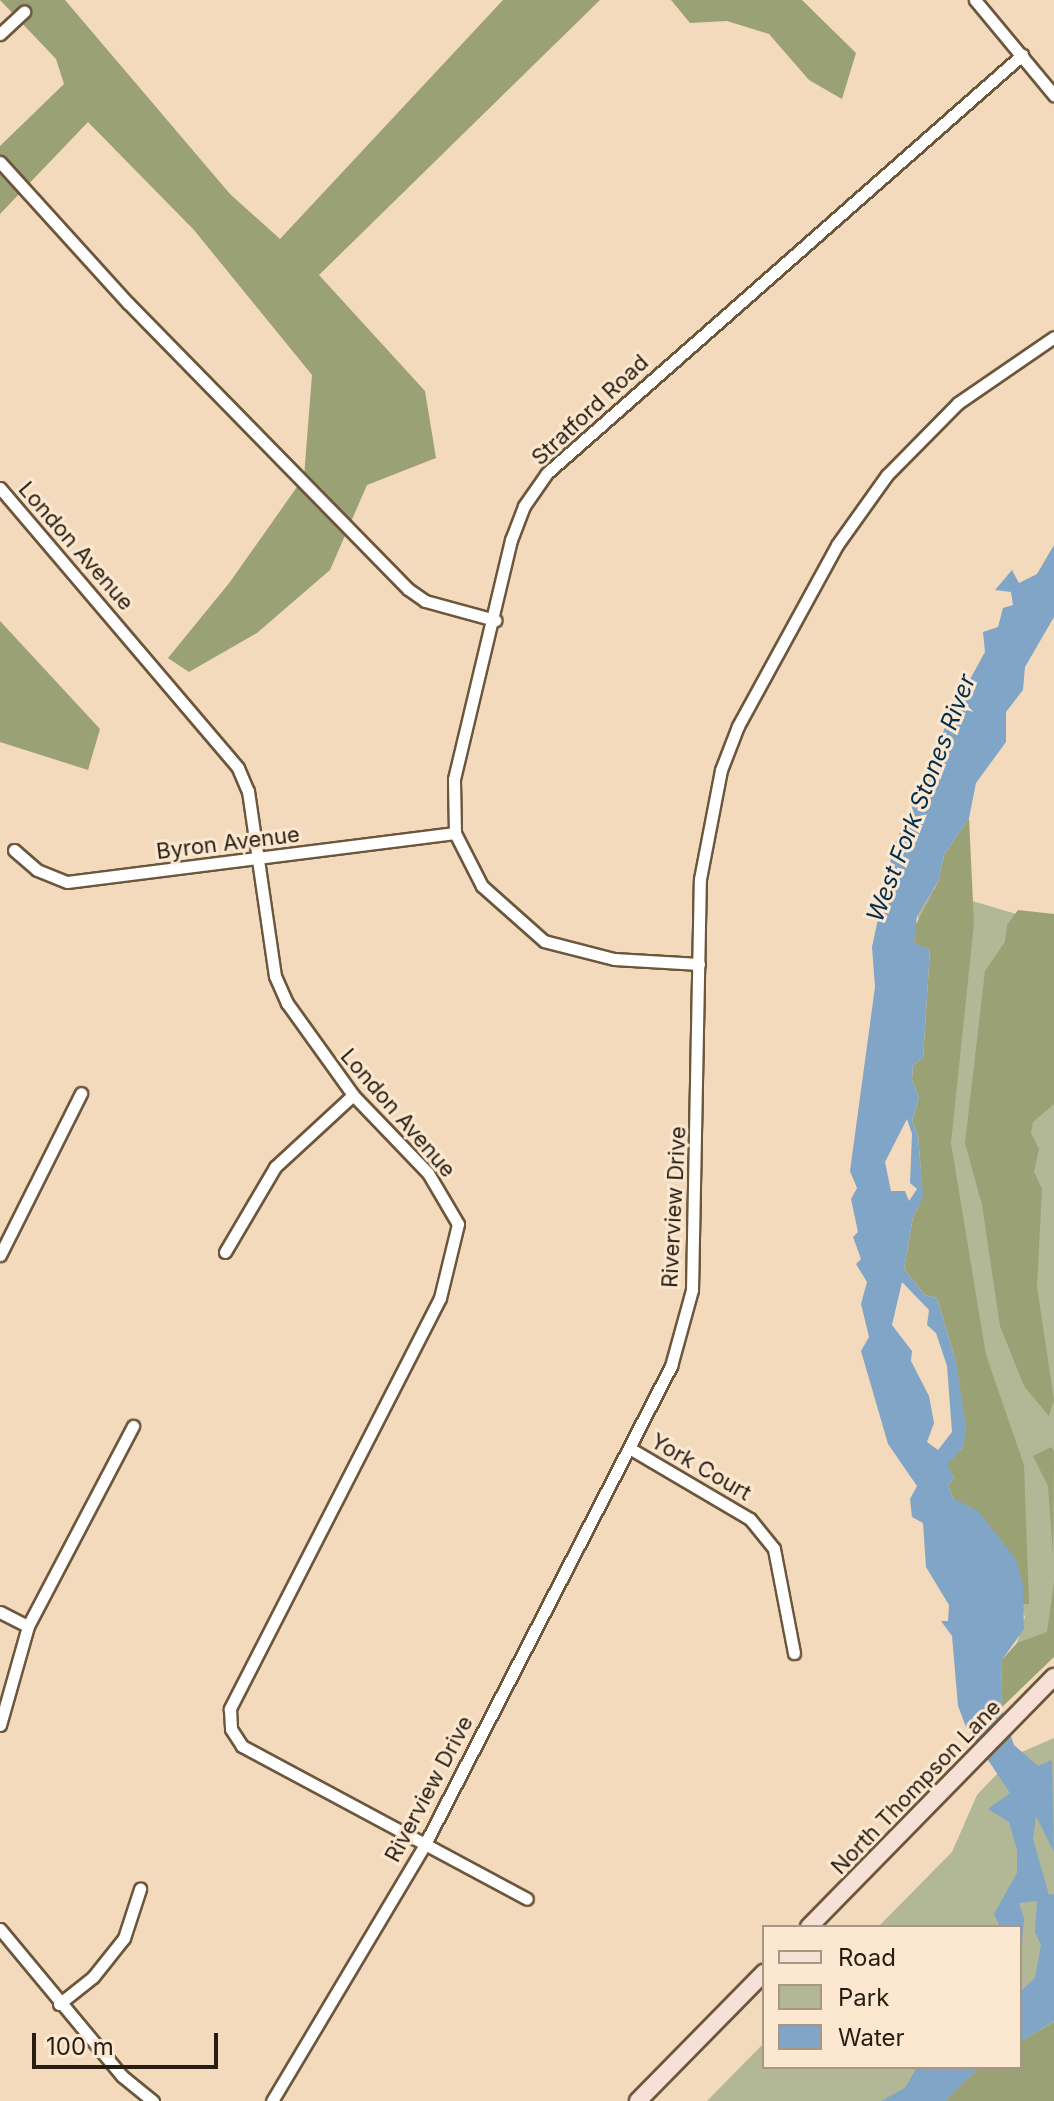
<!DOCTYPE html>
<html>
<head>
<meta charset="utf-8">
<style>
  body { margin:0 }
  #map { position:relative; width:1054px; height:2101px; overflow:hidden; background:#f3dabc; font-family:Inter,sans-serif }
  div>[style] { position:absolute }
  .green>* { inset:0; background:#b2b796 }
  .forest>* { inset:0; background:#9aa174 }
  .water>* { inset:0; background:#81a5c6 }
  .roads { filter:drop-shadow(2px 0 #6c563c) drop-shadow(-2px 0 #6c563c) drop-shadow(0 2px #6c563c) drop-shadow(0 -2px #6c563c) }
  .minor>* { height:11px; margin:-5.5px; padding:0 5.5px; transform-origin:5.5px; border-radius:5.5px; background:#fff }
  .secondary>* { height:16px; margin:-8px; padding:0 8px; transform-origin:8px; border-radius:8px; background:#f7e1d6 }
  span { translate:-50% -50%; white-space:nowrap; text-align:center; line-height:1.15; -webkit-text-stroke:6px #fce8d0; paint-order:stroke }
  .street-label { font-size:22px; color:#271e13 }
  .water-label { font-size:24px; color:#012e4d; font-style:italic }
  .legend { position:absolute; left:762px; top:1925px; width:260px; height:144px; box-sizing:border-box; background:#fce8d0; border:2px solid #a79784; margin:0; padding:10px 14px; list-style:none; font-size:24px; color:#271e13 }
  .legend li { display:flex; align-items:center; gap:16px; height:40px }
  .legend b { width:40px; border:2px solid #a79784 }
  .scale { position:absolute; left:32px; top:2033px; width:186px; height:36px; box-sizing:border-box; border:4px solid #271e13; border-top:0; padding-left:10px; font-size:24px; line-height:28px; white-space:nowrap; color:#271e13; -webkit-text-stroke:6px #fce8d0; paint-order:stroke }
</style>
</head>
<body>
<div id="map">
  <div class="green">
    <i style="clip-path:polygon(932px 889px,1054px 925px,1054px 1657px,1001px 1696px,1002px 1660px,1017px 1643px,1025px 1617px,963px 1447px,956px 1362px,919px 1208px,930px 950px,917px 915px)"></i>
    <i style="clip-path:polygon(1054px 1738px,1054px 2101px,707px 2101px,764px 2043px,764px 2067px,1020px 2067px,1020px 1927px,878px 1927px,952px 1852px,977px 1795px,1015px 1755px)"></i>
  </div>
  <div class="forest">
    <i style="clip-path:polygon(0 0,65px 0,230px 194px,280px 239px,503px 0,600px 0,319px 275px,425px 391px,436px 458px,367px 485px,330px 570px,257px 633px,189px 672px,168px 658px,230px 582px,304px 477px,312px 375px,194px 230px,88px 122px,0 214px,0 146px,64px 84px,56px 59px)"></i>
    <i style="clip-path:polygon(671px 0,802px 0,856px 53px,842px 99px,809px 80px,769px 34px,727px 21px,690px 23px)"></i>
    <i style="clip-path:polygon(0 621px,100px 729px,88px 770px,0 742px)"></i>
    <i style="clip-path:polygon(969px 818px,974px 923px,951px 1143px,986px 1355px,1024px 1465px,1029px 1604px,1020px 1604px,1022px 1584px,986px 1523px,953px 1498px,948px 1485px,954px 1477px,946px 1465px,963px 1447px,966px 1426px,956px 1362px,937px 1298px,925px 1295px,904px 1269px,913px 1217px,923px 1197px,918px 1135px,912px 1121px,919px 1097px,912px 1080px,913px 1065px,923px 1058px,930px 950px,914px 944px,915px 926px,938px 882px,944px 855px)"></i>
    <i style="clip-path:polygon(1018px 910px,1054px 914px,1054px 1104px,1033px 1122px,1031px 1133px,1039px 1149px,1034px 1172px,1042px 1189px,1037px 1287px,1054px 1400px,1049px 1416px,1024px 1386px,1000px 1326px,982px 1205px,965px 1143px,985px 971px,1005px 942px,1007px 925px)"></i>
    <i style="clip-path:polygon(1051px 1447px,1054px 1451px,1053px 1555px,1048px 1486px,1033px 1456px)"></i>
    <i style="clip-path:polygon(1054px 1582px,1054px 1657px,1001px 1708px,1002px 1660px,1017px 1643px,1047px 1632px)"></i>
    <i style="clip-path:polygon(1054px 2022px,1054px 2101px,945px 2101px,980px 2067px,1020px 2067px,1020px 2042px)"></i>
  </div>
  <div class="water">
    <i style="clip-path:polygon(evenodd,1054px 545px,1054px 617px,1025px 667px,1023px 690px,1006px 712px,1006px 742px,976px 783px,969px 818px,944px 855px,938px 882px,917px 916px,914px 943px,930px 950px,923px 1058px,913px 1065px,912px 1080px,919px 1097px,912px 1121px,918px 1135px,923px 1197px,913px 1217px,904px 1269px,925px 1295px,937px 1298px,956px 1362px,966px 1426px,963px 1447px,947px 1465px,954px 1477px,948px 1485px,953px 1498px,978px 1511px,1015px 1558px,1023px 1584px,1024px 1629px,1002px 1660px,1001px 1708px,1014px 1745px,1038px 1766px,1052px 1760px,1054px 1852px,1036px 1816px,1033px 1839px,1049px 1895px,1054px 1894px,1054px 2021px,1020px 2042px,1020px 1992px,1035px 1978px,1041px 1945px,1035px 1932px,1037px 1901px,1019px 1903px,1024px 1918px,1020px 1971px,1020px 1927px,1000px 1927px,994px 1914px,1017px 1873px,1017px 1850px,1009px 1822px,988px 1809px,1010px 1793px,966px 1727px,958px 1706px,952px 1636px,941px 1621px,948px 1621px,949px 1605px,926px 1567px,923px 1523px,912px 1517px,910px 1499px,917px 1486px,888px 1444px,861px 1351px,869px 1337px,861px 1304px,867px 1282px,856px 1264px,861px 1259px,853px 1237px,858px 1232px,851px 1199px,857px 1188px,850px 1171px,875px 987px,872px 947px,893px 848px,916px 796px,929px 789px,929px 772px,947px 721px,985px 652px,983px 632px,998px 627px,1003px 608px,1013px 605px,1011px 592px,995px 590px,1012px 570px,1019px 583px,1037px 574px,1054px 545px,907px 1119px,912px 1134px,910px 1183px,917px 1189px,909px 1201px,905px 1191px,891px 1191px,885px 1162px,907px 1119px,1054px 545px,902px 1282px,929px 1310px,927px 1325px,936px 1333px,947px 1366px,952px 1432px,938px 1450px,927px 1442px,934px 1423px,929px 1396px,911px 1361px,912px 1351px,892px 1325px,902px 1282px)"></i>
    <i style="clip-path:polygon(917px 2067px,980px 2067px,945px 2101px,881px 2101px,905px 2088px)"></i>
  </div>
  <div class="roads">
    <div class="minor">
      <i style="left:975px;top:0;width:124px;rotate:50.3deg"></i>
      <i style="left:0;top:34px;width:33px;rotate:-43deg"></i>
      <i style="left:0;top:162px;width:190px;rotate:47.8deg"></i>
      <i style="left:128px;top:303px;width:400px;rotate:45.6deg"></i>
      <i style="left:408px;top:589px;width:21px;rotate:35deg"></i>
      <i style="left:425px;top:601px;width:73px;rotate:15.2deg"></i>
      <i style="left:0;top:488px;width:367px;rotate:49.6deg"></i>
      <i style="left:238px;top:768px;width:25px;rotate:67deg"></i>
      <i style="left:248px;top:791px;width:187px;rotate:81.7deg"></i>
      <i style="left:275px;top:976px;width:30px;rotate:66deg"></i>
      <i style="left:287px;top:1003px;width:113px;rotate:54.3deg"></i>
      <i style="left:353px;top:1095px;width:108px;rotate:46.1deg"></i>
      <i style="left:428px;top:1173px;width:59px;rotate:59.5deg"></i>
      <i style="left:458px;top:1224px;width:76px;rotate:103.7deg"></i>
      <i style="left:440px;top:1298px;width:462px;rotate:117.1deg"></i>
      <i style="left:230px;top:1709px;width:20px;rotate:87deg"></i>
      <i style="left:231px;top:1729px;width:20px;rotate:57deg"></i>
      <i style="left:242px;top:1746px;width:323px;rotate:28.2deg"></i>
      <i style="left:14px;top:850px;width:30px;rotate:41deg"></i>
      <i style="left:37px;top:870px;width:32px;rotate:22deg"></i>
      <i style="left:67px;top:882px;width:391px;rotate:-7.2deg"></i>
      <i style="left:699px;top:964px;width:85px;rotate:-176.6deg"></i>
      <i style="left:614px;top:959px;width:72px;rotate:-165.6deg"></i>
      <i style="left:544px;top:941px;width:83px;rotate:-138.4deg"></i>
      <i style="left:482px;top:886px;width:59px;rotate:-117deg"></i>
      <i style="left:455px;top:833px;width:54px;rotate:-91.1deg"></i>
      <i style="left:454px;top:779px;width:246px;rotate:-76.6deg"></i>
      <i style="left:511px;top:540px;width:36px;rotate:-69deg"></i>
      <i style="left:524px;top:506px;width:40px;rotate:-55.1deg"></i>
      <i style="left:547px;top:473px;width:633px;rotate:-41.35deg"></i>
      <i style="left:225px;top:1252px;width:99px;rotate:-59.5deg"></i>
      <i style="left:275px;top:1167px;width:106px;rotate:-42.7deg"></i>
      <i style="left:0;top:1255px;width:181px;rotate:-63.4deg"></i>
      <i style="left:631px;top:1449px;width:138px;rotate:30.5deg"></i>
      <i style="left:750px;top:1519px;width:38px;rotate:51deg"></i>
      <i style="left:774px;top:1549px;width:106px;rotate:79.1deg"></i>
      <i style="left:0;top:1612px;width:31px;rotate:27deg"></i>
      <i style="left:0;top:1725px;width:103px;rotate:-74.2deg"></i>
      <i style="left:28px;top:1626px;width:226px;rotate:-62.3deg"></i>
      <i style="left:0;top:1929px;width:191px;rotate:50.3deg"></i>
      <i style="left:122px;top:2076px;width:40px;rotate:39deg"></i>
      <i style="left:59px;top:2004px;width:43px;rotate:-38.5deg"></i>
      <i style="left:93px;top:1977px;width:50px;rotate:-51.5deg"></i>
      <i style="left:124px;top:1938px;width:52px;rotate:-71.9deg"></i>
      <i style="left:272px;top:2101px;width:299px;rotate:-59.2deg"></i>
      <i style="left:425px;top:1844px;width:538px;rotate:-62.77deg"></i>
      <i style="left:671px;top:1366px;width:79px;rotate:-74.6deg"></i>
      <i style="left:692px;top:1290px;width:411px;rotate:-88.9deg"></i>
      <i style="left:700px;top:879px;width:111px;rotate:-79.1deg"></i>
      <i style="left:721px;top:770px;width:47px;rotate:-68.9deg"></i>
      <i style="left:738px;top:726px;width:206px;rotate:-61.3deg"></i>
      <i style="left:837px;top:545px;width:86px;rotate:-54.5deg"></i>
      <i style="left:887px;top:475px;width:101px;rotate:-45.4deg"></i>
      <i style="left:958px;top:403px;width:116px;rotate:-34.5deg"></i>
    </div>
    <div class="secondary">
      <i style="left:809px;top:1927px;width:350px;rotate:-45.6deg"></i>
      <i style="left:638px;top:2101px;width:180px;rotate:-45.5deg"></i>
    </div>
  </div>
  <div class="street-label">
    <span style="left:590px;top:410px;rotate:-43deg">Stratford Road</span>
    <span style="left:76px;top:546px;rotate:49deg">London Avenue</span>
    <span style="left:228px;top:843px;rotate:-7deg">Byron Avenue</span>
    <span style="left:398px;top:1113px;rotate:49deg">London Avenue</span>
    <span style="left:674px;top:1207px;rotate:-87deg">Riverview Drive</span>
    <span style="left:701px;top:1467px;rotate:30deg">York Court</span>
    <span style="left:916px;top:1787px;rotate:-46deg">North Thompson Lane</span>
    <span style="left:429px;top:1789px;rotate:-62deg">Riverview Drive</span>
  </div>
  <div class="water-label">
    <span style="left:921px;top:798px;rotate:-69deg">West Fork Stones River</span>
  </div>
  <ul class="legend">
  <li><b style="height:10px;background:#f7e1d6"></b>Road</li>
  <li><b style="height:22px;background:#b2b796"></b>Park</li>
  <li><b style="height:22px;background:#81a5c6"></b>Water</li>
  </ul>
  <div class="scale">100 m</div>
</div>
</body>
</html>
